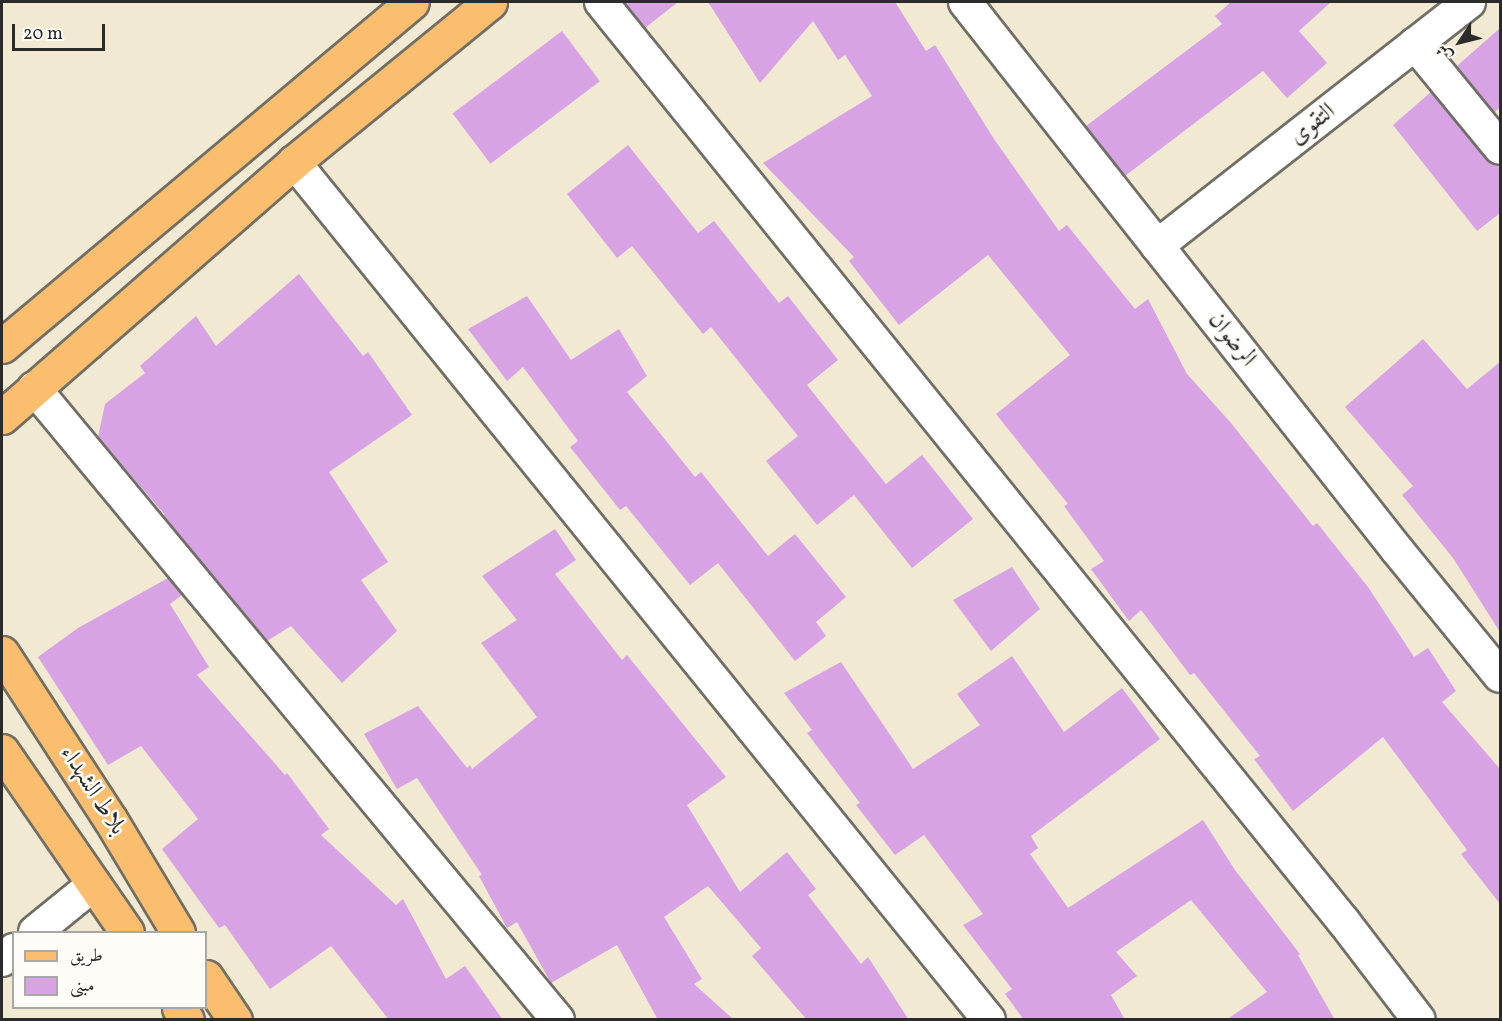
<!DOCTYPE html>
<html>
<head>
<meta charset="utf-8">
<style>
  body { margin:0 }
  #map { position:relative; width:1502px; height:1021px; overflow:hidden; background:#f1e9d1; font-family:Vollkorn,Amiri,serif }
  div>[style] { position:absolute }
  .building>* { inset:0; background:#d8a3e5; transform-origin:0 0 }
  .roads { filter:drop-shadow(2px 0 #706e65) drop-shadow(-2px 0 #706e65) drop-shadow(0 2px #706e65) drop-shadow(0 -2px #706e65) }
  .minor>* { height:32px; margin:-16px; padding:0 16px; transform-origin:16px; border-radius:16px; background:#fff }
  .primary>* { height:33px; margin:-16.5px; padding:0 16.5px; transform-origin:16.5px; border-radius:16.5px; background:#fabe6e }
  span { translate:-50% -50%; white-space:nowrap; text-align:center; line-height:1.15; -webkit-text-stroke:5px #fdfcf7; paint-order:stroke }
  .street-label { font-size:24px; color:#2b2b2b }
  .frame { position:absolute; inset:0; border:3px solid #2b2b2b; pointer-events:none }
  .legend { position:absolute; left:12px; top:931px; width:195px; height:78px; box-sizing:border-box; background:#fdfcf7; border:2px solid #a9a8a5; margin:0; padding:8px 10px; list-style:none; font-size:18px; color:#2b2b2b }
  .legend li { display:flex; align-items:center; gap:12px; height:30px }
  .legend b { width:30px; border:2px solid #a9a8a5 }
  .north { position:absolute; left:1430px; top:12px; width:60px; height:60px; -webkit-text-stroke:4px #fdfcf7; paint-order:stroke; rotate:235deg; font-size:16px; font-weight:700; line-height:24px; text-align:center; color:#2b2b2b }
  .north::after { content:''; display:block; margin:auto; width:21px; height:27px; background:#2b2b2b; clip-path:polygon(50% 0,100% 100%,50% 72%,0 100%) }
  .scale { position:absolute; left:12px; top:24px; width:93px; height:27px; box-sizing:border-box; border:3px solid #2b2b2b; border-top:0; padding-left:8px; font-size:18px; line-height:21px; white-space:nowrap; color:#2b2b2b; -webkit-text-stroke:4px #fdfcf7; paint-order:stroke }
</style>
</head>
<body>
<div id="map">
  <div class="building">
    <i style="clip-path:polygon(624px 2px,678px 2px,645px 28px)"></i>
    <i style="clip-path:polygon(708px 2px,895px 2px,926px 51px,935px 45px,994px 139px,1059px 231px,1067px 225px,1135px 309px,1148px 299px,1187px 374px,1231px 423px,1313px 526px,1317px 523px,1368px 587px,1414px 657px,1428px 648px,1456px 691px,1442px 702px,1500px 769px,1500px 904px,1461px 854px,1467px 850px,1383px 737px,1293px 811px,1254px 759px,1260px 756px,1194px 673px,1190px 675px,1141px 610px,1129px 621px,1091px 569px,1104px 561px,1064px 506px,1068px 504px,996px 414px,1070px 355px,988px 255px,899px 325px,849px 261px,854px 257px,763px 163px,872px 96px,845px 55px,838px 60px,813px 21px,760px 83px)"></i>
    <i style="clip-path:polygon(1231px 2px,1331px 2px,1299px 31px,1327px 63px,1287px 98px,1263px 71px,1125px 176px,1086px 126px,1222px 24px,1215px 16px)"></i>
    <i style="clip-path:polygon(1500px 28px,1500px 107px,1494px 113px,1457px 66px)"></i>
    <i style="left:562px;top:31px;width:63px;height:137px;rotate:53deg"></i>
    <i style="clip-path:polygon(1431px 92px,1486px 159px,1500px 167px,1500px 213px,1477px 231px,1393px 125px)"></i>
    <i style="clip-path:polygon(628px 145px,698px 233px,714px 221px,779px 303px,788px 296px,838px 360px,807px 385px,886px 484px,922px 455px,973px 519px,912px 568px,854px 495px,817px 525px,766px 461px,798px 436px,711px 327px,703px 334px,632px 246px,617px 258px,567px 194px)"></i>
    <i style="clip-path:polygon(299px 274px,363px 356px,368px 352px,412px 415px,329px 472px,388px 562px,361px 580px,397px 631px,342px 683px,291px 626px,267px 641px,163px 516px,165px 515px,98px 437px,105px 404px,145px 373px,140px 366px,196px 316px,216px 346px)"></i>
    <i style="clip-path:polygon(527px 296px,571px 360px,619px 329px,647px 376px,627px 392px,695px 477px,701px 472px,768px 556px,795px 534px,846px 597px,816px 622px,826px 636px,795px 661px,718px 563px,690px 585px,626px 506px,620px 510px,570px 447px,578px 441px,523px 367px,507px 381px,468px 329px)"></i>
    <i style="clip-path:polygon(1423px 339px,1467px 389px,1500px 362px,1500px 632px,1453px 558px,1402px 495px,1413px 486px,1345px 407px)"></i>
    <i style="clip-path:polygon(555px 529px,576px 560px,555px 574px,622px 660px,627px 655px,726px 777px,687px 805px,740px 892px,787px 852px,816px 889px,808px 895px,861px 964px,868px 957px,909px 1020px,807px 1020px,752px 956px,761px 948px,708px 886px,664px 917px,702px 979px,694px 984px,734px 1020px,658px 1020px,617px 945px,551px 983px,517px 922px,507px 928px,479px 876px,482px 875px,417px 778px,397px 789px,364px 734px,418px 706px,467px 768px,470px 765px,472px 769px,537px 717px,481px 643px,517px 620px,482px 576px)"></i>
    <i style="clip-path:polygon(1012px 567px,1040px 609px,991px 651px,953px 600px)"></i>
    <i style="clip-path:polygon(168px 578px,182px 595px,170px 604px,209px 667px,197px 675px,285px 775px,287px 773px,329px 829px,321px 835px,396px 905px,403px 899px,446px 979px,465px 966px,503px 1020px,389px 1020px,331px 946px,270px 989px,225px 925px,219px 928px,162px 849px,198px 819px,141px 746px,108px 765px,38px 657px,78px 628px)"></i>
    <i style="clip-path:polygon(1012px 656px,1064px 732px,1122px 688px,1160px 739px,1031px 836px,1038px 848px,1030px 854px,1068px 908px,1203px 820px,1235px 870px,1300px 954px,1298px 955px,1335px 1020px,1226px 1020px,1267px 992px,1191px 900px,1116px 952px,1137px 976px,1111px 995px,1125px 1020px,1024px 1020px,1005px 994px,1012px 989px,963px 925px,983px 914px,924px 835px,895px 855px,856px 805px,860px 803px,807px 733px,812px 730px,784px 693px,841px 662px,913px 769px,980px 725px,957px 694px)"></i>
  </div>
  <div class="roads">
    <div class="minor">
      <i style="left:601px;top:2px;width:1183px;rotate:51.08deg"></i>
      <i style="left:1344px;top:922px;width:123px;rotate:52.6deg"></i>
      <i style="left:965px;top:2px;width:699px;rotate:51.74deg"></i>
      <i style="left:1398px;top:551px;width:161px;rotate:50.8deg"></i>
      <i style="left:1415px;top:44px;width:134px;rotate:50.7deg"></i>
      <i style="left:294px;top:162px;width:1104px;rotate:50.99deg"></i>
      <i style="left:1157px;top:246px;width:396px;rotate:-38deg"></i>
      <i style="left:34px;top:388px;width:821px;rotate:50.34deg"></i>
      <i style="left:35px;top:932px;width:75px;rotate:-39deg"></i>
      <i style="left:2px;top:960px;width:16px;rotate:-40deg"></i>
    </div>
    <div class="primary">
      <i style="left:2px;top:346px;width:535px;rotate:-40deg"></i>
      <i style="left:2px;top:417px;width:388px;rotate:-41.1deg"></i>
      <i style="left:294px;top:162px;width:253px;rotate:-39.2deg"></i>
      <i style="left:2px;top:653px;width:198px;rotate:57deg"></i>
      <i style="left:110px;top:819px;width:132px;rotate:59deg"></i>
      <i style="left:2px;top:751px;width:220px;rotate:55.4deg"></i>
      <i style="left:206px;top:977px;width:52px;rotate:56deg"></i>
      <i style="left:179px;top:1008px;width:14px;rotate:56deg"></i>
    </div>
  </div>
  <div class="street-label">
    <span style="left:1313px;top:125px;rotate:-38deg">التقوى</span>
    <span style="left:1231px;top:340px;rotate:52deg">الرضوان</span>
    <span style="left:92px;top:791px;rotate:57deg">بلاط الشهداء</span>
  </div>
  <div class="frame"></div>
  <ul class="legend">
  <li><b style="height:8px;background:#fabe6e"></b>طريق</li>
  <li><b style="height:16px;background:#d8a3e5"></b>مبنى</li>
  </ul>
  <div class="north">ش</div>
  <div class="scale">20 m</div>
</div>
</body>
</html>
